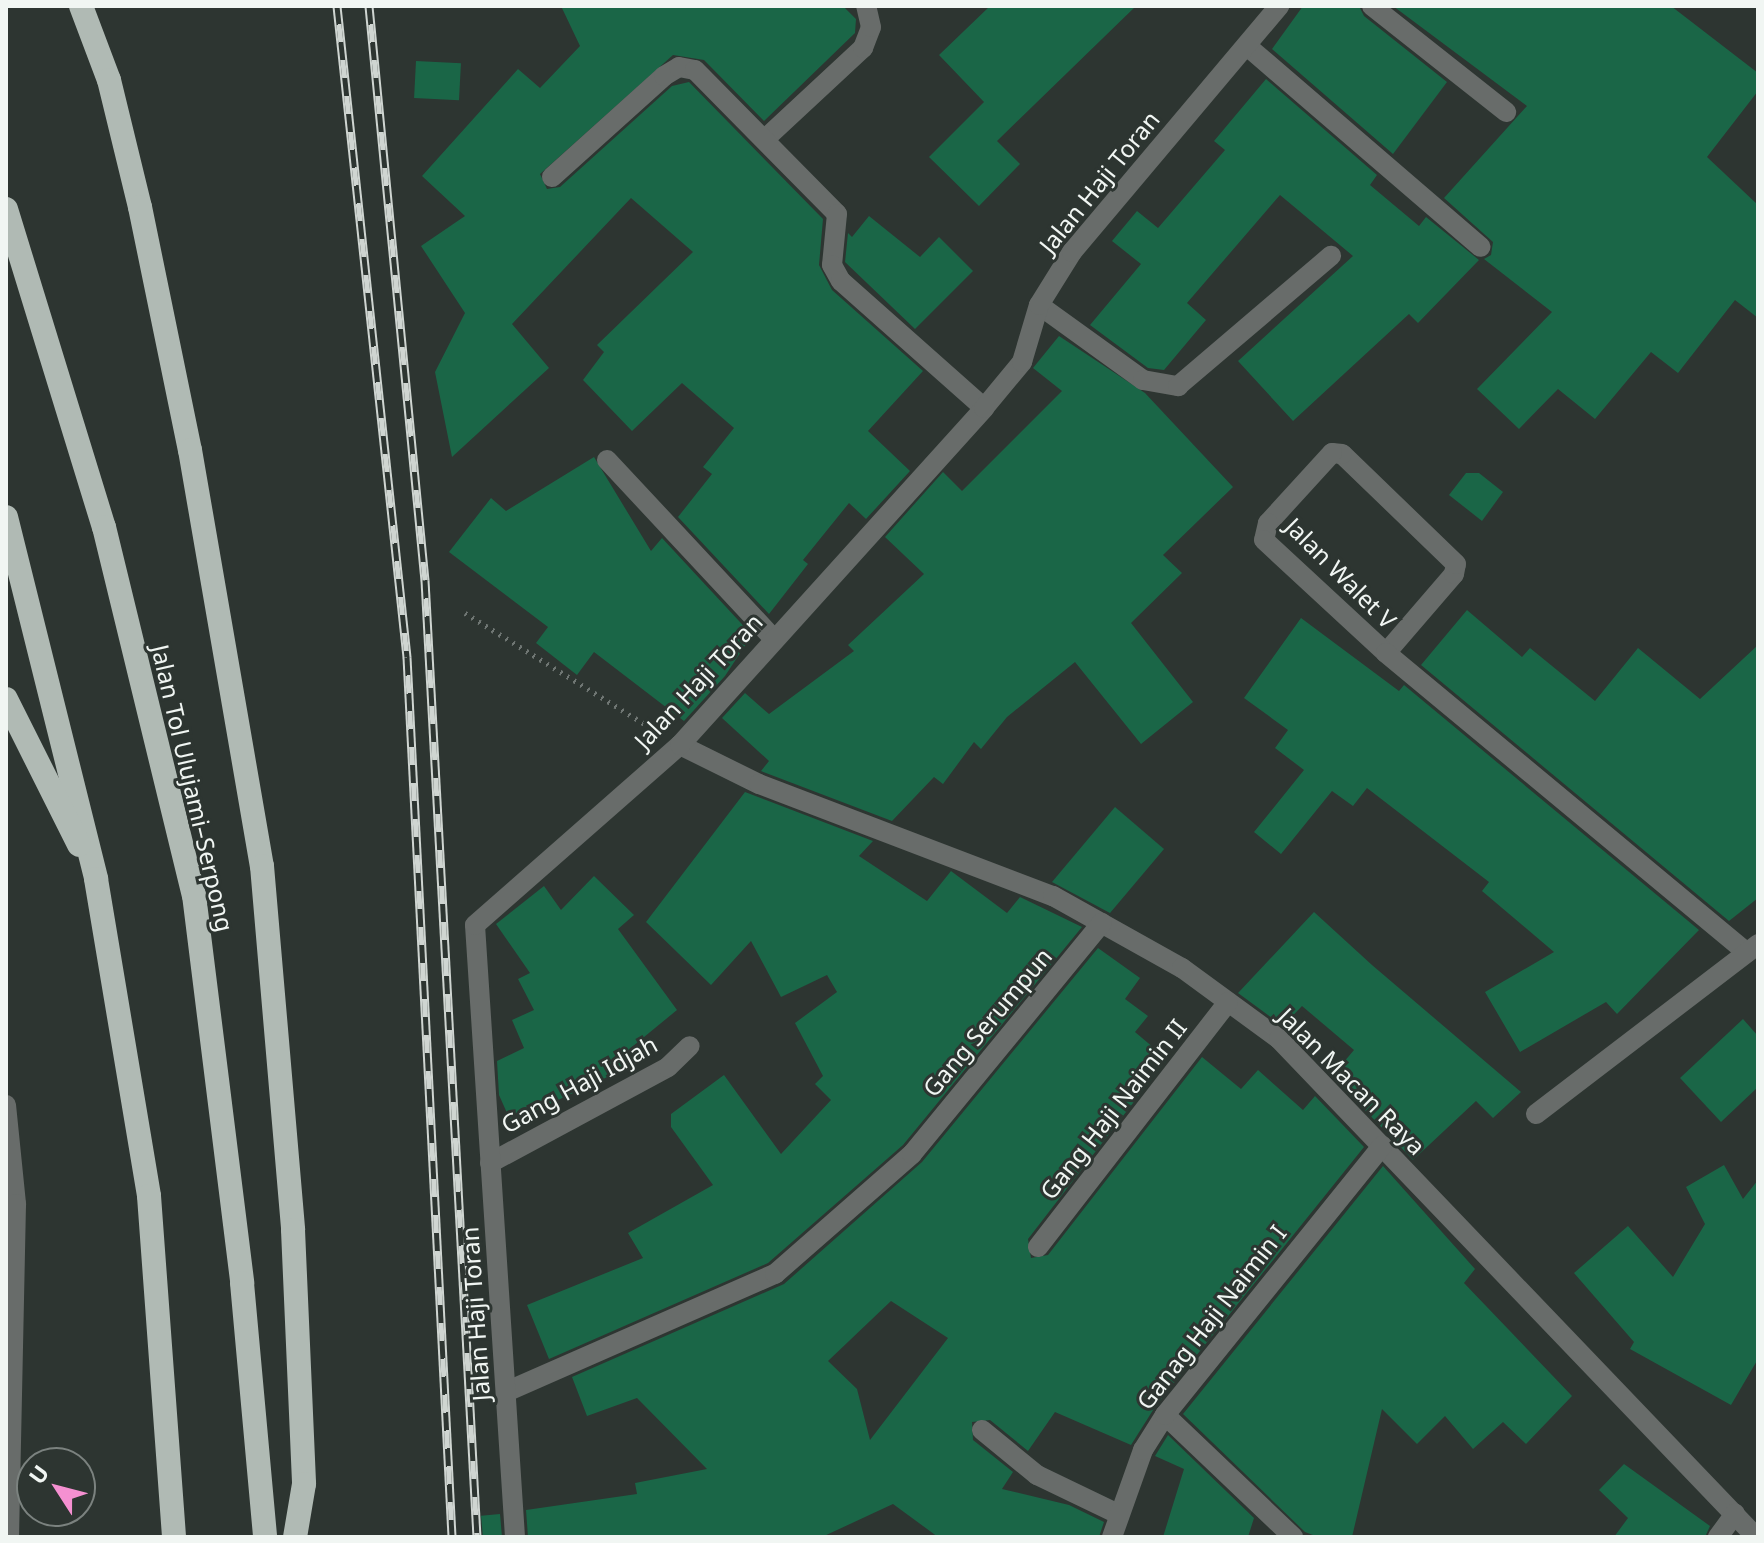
<!DOCTYPE html>
<html>
<head>
<meta charset="utf-8">
<style>
  body { margin:0 }
  #map { position:relative; width:1764px; height:1543px; overflow:hidden; background:#2d3531; font-family:"Noto Sans",sans-serif }
  div>[style] { position:absolute }
  .building>* { inset:0; background:#1a6647; transform-origin:0 0 }
  .path>* { height:5px; margin-top:-2.5px; transform-origin:0; background:repeating-linear-gradient(90deg,#6f7673 0 2px,transparent 0 8px) }
  .street>* { height:20px; margin:-10px; padding:0 10px; transform-origin:10px; border-radius:10px; background:#686c6a }
  .highway>* { height:24px; margin:-12px; padding:0 12px; transform-origin:12px; border-radius:12px; background:#b0bab4 }
  .rail>* { height:9px; margin-top:-4.5px; transform-origin:0; background:repeating-linear-gradient(90deg,#2d3531 0 18px,#cfd5d1 0 36px); box-sizing:border-box; border-block:2px solid #cfd5d1 }
  span { translate:-50% -50%; white-space:nowrap; text-align:center; line-height:1.15; -webkit-text-stroke:6px #2d3531; paint-order:stroke }
  .street-label { font-size:24px; color:#f1f6f3 }
  .frame { position:absolute; inset:0; border:8px solid #f1f6f3; pointer-events:none }
  .north { position:absolute; left:16px; top:1447px; width:80px; height:80px; box-sizing:border-box; background:#2d3531; border:2px solid #7b827f; border-radius:50%; rotate:306deg; font-size:22px; font-weight:700; line-height:32px; text-align:center; color:#f1f6f3 }
  .north::after { content:''; display:block; margin:auto; width:28px; height:36px; background:#f590d1; clip-path:polygon(50% 0,100% 100%,50% 72%,0 100%) }
</style>
</head>
<body>
<div id="map">
  <div class="building">
    <i style="clip-path:polygon(561px 6px,843px 6px,856px 19px,855px 33px,764px 121px,704px 60px,673px 55px,540px 174px,547px 189px,560px 187px,672px 86px,689px 82px,823px 219px,819px 265px,832px 290px,923px 371px,868px 431px,910px 471px,866px 519px,849px 503px,803px 560px,808px 564px,769px 614px,678px 517px,712px 474px,703px 467px,734px 428px,682px 383px,632px 431px,583px 380px,604px 352px,597px 345px,693px 252px,631px 198px,512px 324px,549px 368px,452px 457px,435px 372px,465px 313px,421px 246px,465px 216px,422px 176px,518px 69px,540px 88px,580px 46px)"></i>
    <i style="clip-path:polygon(990px 6px,1136px 6px,997px 141px,1020px 164px,979px 206px,929px 157px,984px 102px,939px 55px)"></i>
    <i style="clip-path:polygon(1303px 6px,1359px 6px,1364px 16px,1447px 82px,1393px 154px,1272px 49px)"></i>
    <i style="clip-path:polygon(1393px 6px,1671px 6px,1758px 73px,1758px 91px,1707px 157px,1758px 205px,1758px 318px,1735px 300px,1678px 373px,1651px 352px,1595px 419px,1558px 389px,1519px 429px,1477px 389px,1552px 312px,1484px 259px,1491px 255px,1493px 242px,1444px 198px,1527px 106px)"></i>
    <i style="left:416px;top:61px;width:45px;height:37px;rotate:3deg"></i>
    <i style="clip-path:polygon(1266px 79px,1377px 175px,1370px 185px,1419px 226px,1426px 217px,1479px 260px,1418px 323px,1409px 314px,1293px 421px,1238px 361px,1353px 256px,1280px 195px,1187px 303px,1206px 320px,1164px 370px,1148px 368px,1090px 325px,1141px 264px,1112px 241px,1137px 211px,1158px 228px,1225px 150px,1214px 141px)"></i>
    <i style="clip-path:polygon(869px 216px,920px 257px,939px 237px,973px 271px,915px 329px,845px 262px,848px 233px,852px 237px)"></i>
    <i style="clip-path:polygon(1059px 336px,1145px 393px,1233px 487px,1163px 555px,1182px 573px,1131px 623px,1193px 702px,1141px 744px,1075px 662px,1007px 717px,981px 749px,974px 742px,943px 784px,934px 777px,892px 821px,761px 771px,769px 761px,722px 718px,745px 693px,769px 714px,854px 651px,848px 645px,924px 574px,885px 537px,943px 472px,962px 491px,1062px 391px,1033px 368px)"></i>
    <i style="clip-path:polygon(594px 457px,651px 551px,662px 538px,752px 635px,725px 676px,684px 721px,594px 652px,577px 675px,536px 643px,548px 627px,449px 552px,491px 498px,506px 511px)"></i>
    <i style="clip-path:polygon(1466px 473px,1479px 473px,1503px 492px,1482px 521px,1449px 495px)"></i>
    <i style="clip-path:polygon(1467px 610px,1522px 657px,1530px 648px,1595px 701px,1638px 648px,1700px 699px,1758px 645px,1758px 898px,1729px 921px,1421px 665px)"></i>
    <i style="clip-path:polygon(1301px 618px,1399px 691px,1404px 685px,1699px 930px,1617px 1014px,1606px 1002px,1520px 1052px,1485px 992px,1554px 952px,1482px 891px,1489px 882px,1367px 788px,1353px 806px,1332px 791px,1281px 854px,1254px 832px,1304px 770px,1275px 748px,1288px 730px,1244px 698px)"></i>
    <i style="clip-path:polygon(745px 792px,873px 841px,859px 856px,927px 901px,951px 871px,1007px 913px,1020px 897px,1082px 927px,903px 1145px,768px 1263px,549px 1359px,527px 1305px,643px 1258px,628px 1233px,713px 1185px,671px 1127px,671px 1114px,724px 1075px,781px 1154px,831px 1100px,815px 1084px,823px 1076px,795px 1023px,837px 992px,827px 975px,781px 997px,751px 941px,711px 985px,646px 922px)"></i>
    <i style="clip-path:polygon(1115px 807px,1164px 849px,1110px 913px,1052px 882px)"></i>
    <i style="clip-path:polygon(594px 876px,634px 915px,618px 929px,677px 1010px,627px 1051px,633px 1065px,511px 1122px,499px 1095px,497px 1061px,524px 1048px,512px 1020px,534px 1010px,518px 979px,530px 973px,496px 924px,544px 886px,561px 910px)"></i>
    <i style="clip-path:polygon(1314px 912px,1372px 965px,1521px 1092px,1493px 1118px,1476px 1101px,1413px 1160px,1332px 1076px,1354px 1050px,1302px 1006px,1283px 1026px,1238px 993px)"></i>
    <i style="clip-path:polygon(evenodd,1098px 948px,1140px 978px,1125px 999px,1148px 1016px,1135px 1032px,1167px 1059px,1028px 1239px,1031px 1258px,1048px 1255px,1202px 1057px,1241px 1089px,1258px 1070px,1303px 1110px,1315px 1096px,1364px 1147px,1155px 1407px,1131px 1445px,1055px 1412px,1028px 1451px,990px 1420px,972px 1422px,973px 1440px,1013px 1472px,1002px 1489px,1069px 1505px,1104px 1522px,1099px 1537px,938px 1537px,893px 1504px,822px 1537px,528px 1537px,526px 1510px,637px 1494px,635px 1483px,707px 1469px,637px 1398px,587px 1416px,572px 1377px,784px 1284px,922px 1162px,1098px 948px,891px 1301px,948px 1338px,870px 1440px,857px 1389px,828px 1361px,891px 1301px)"></i>
    <i style="clip-path:polygon(1743px 1019px,1758px 1036px,1758px 1087px,1721px 1122px,1680px 1078px)"></i>
    <i style="clip-path:polygon(1724px 1165px,1743px 1199px,1758px 1180px,1758px 1359px,1731px 1405px,1630px 1349px,1634px 1342px,1574px 1273px,1628px 1226px,1673px 1277px,1705px 1224px,1686px 1187px)"></i>
    <i style="clip-path:polygon(1383px 1166px,1475px 1269px,1464px 1283px,1572px 1396px,1526px 1444px,1503px 1422px,1473px 1449px,1445px 1416px,1417px 1444px,1382px 1409px,1352px 1537px,1318px 1537px,1305px 1532px,1183px 1414px)"></i>
    <i style="clip-path:polygon(1168px 1435px,1254px 1518px,1248px 1537px,1163px 1537px,1184px 1469px,1155px 1456px)"></i>
    <i style="clip-path:polygon(1624px 1464px,1710px 1526px,1705px 1537px,1614px 1537px,1628px 1518px,1599px 1490px)"></i>
    <i style="left:500px;top:1514px;width:23px;height:19px;rotate:85deg"></i>
  </div>
  <div class="path">
    <i style="left:465px;top:613px;width:219px;rotate:31.7deg"></i>
  </div>
  <div class="street">
    <i style="left:1372px;top:6px;width:171px;rotate:38.3deg"></i>
    <i style="left:1247px;top:46px;width:308px;rotate:40.7deg"></i>
    <i style="left:765px;top:139px;width:134px;rotate:-42.9deg"></i>
    <i style="left:863px;top:48px;width:22px;rotate:-69deg"></i>
    <i style="left:871px;top:27px;width:22px;rotate:-103deg"></i>
    <i style="left:552px;top:177px;width:151px;rotate:-42deg"></i>
    <i style="left:664px;top:76px;width:17px;rotate:-31deg"></i>
    <i style="left:679px;top:67px;width:16px;rotate:11deg"></i>
    <i style="left:695px;top:70px;width:202px;rotate:45.4deg"></i>
    <i style="left:837px;top:214px;width:51px;rotate:95.6deg"></i>
    <i style="left:832px;top:265px;width:18px;rotate:61deg"></i>
    <i style="left:841px;top:281px;width:191px;rotate:41.6deg"></i>
    <i style="left:1039px;top:305px;width:128px;rotate:35.8deg"></i>
    <i style="left:1143px;top:380px;width:36px;rotate:10deg"></i>
    <i style="left:1178px;top:386px;width:201px;rotate:-40.4deg"></i>
    <i style="left:607px;top:460px;width:243px;rotate:47deg"></i>
    <i style="left:1386px;top:653px;width:104px;rotate:-49.3deg"></i>
    <i style="left:1454px;top:574px;width:10px;rotate:-79deg"></i>
    <i style="left:1456px;top:564px;width:158px;rotate:-136deg"></i>
    <i style="left:1342px;top:454px;width:10px;rotate:-174deg"></i>
    <i style="left:1332px;top:453px;width:95px;rotate:132.4deg"></i>
    <i style="left:1268px;top:523px;width:17px;rotate:103deg"></i>
    <i style="left:1264px;top:540px;width:166px;rotate:42.8deg"></i>
    <i style="left:1386px;top:653px;width:469px;rotate:39.7deg"></i>
    <i style="left:680px;top:745px;width:88px;rotate:26.3deg"></i>
    <i style="left:759px;top:784px;width:315px;rotate:20.9deg"></i>
    <i style="left:1053px;top:896px;width:148px;rotate:29.2deg"></i>
    <i style="left:1182px;top:968px;width:120px;rotate:36.2deg"></i>
    <i style="left:1279px;top:1039px;width:690px;rotate:46.23deg"></i>
    <i style="left:6px;top:1105px;width:100px;rotate:84.2deg"></i>
    <i style="left:16px;top:1204px;width:333px;rotate:91.2deg"></i>
    <i style="left:1536px;top:1114px;width:280px;rotate:-37.4deg"></i>
    <i style="left:490px;top:1163px;width:202px;rotate:-28.3deg"></i>
    <i style="left:668px;top:1067px;width:30px;rotate:-44deg"></i>
    <i style="left:1038px;top:1247px;width:310px;rotate:-52.2deg"></i>
    <i style="left:508px;top:1391px;width:292px;rotate:-23.7deg"></i>
    <i style="left:775px;top:1274px;width:182px;rotate:-41.2deg"></i>
    <i style="left:912px;top:1154px;width:299px;rotate:-50.6deg"></i>
    <i style="left:1165px;top:1415px;width:177px;rotate:43.6deg"></i>
    <i style="left:982px;top:1430px;width:71px;rotate:39.3deg"></i>
    <i style="left:1037px;top:1475px;width:90px;rotate:25.7deg"></i>
    <i style="left:515px;top:1537px;width:613px;rotate:-93.74deg"></i>
    <i style="left:475px;top:925px;width:273px;rotate:-41.3deg"></i>
    <i style="left:680px;top:745px;width:454px;rotate:-47.9deg"></i>
    <i style="left:984px;top:408px;width:60px;rotate:-50.4deg"></i>
    <i style="left:1022px;top:362px;width:59px;rotate:-73.4deg"></i>
    <i style="left:1039px;top:305px;width:62px;rotate:-58.1deg"></i>
    <i style="left:1072px;top:252px;width:322px;rotate:-49.9deg"></i>
    <i style="left:1112px;top:1537px;width:92px;rotate:-70.4deg"></i>
    <i style="left:1143px;top:1450px;width:41px;rotate:-57.8deg"></i>
    <i style="left:1165px;top:1415px;width:346px;rotate:-51.1deg"></i>
    <i style="left:1718px;top:1537px;width:29px;rotate:-54deg"></i>
  </div>
  <div class="highway">
    <i style="left:81px;top:6px;width:79px;rotate:69.3deg"></i>
    <i style="left:109px;top:80px;width:131px;rotate:76.3deg"></i>
    <i style="left:140px;top:207px;width:248px;rotate:78.4deg"></i>
    <i style="left:190px;top:450px;width:422px;rotate:80.2deg"></i>
    <i style="left:262px;top:866px;width:365px;rotate:85.1deg"></i>
    <i style="left:293px;top:1230px;width:254px;rotate:87.5deg"></i>
    <i style="left:304px;top:1484px;width:54px;rotate:99.6deg"></i>
    <i style="left:6px;top:209px;width:333px;rotate:72.9deg"></i>
    <i style="left:104px;top:527px;width:379px;rotate:76.3deg"></i>
    <i style="left:194px;top:895px;width:391px;rotate:82.9deg"></i>
    <i style="left:242px;top:1283px;width:255px;rotate:84.8deg"></i>
    <i style="left:6px;top:517px;width:373px;rotate:76deg"></i>
    <i style="left:96px;top:879px;width:321px;rotate:80.5deg"></i>
    <i style="left:149px;top:1196px;width:342px;rotate:85.8deg"></i>
    <i style="left:6px;top:699px;width:163px;rotate:63.4deg"></i>
  </div>
  <div class="rail">
    <i style="left:337px;top:6px;width:655px;rotate:83.86deg"></i>
    <i style="left:407px;top:657px;width:881px;rotate:87.07deg"></i>
    <i style="left:369px;top:6px;width:577px;rotate:84.43deg"></i>
    <i style="left:425px;top:580px;width:958px;rotate:86.89deg"></i>
  </div>
  <div class="street-label">
    <span style="left:1099px;top:182px;rotate:-51deg">Jalan Haji Toran</span>
    <span style="left:1341px;top:573px;rotate:45deg">Jalan Walet V</span>
    <span style="left:698px;top:681px;rotate:-47deg">Jalan Haji Toran</span>
    <span style="left:193px;top:788px;rotate:77deg">Jalan Tol Ulujami–Serpong</span>
    <span style="left:987px;top:1022px;rotate:-50deg">Gang Serumpun</span>
    <span style="left:1352px;top:1081px;rotate:45deg">Jalan Macan Raya</span>
    <span style="left:579px;top:1084px;rotate:-29deg">Gang Haji Idjah</span>
    <span style="left:1113px;top:1109px;rotate:-52deg">Gang Haji Naimin II</span>
    <span style="left:475px;top:1314px;rotate:-94deg">Jalan Haji Toran</span>
    <span style="left:1211px;top:1317px;rotate:-52deg">Ganag Haji Naimin I</span>
  </div>
  <div class="frame"></div>
  <div class="north">U</div>
</div>
</body>
</html>
